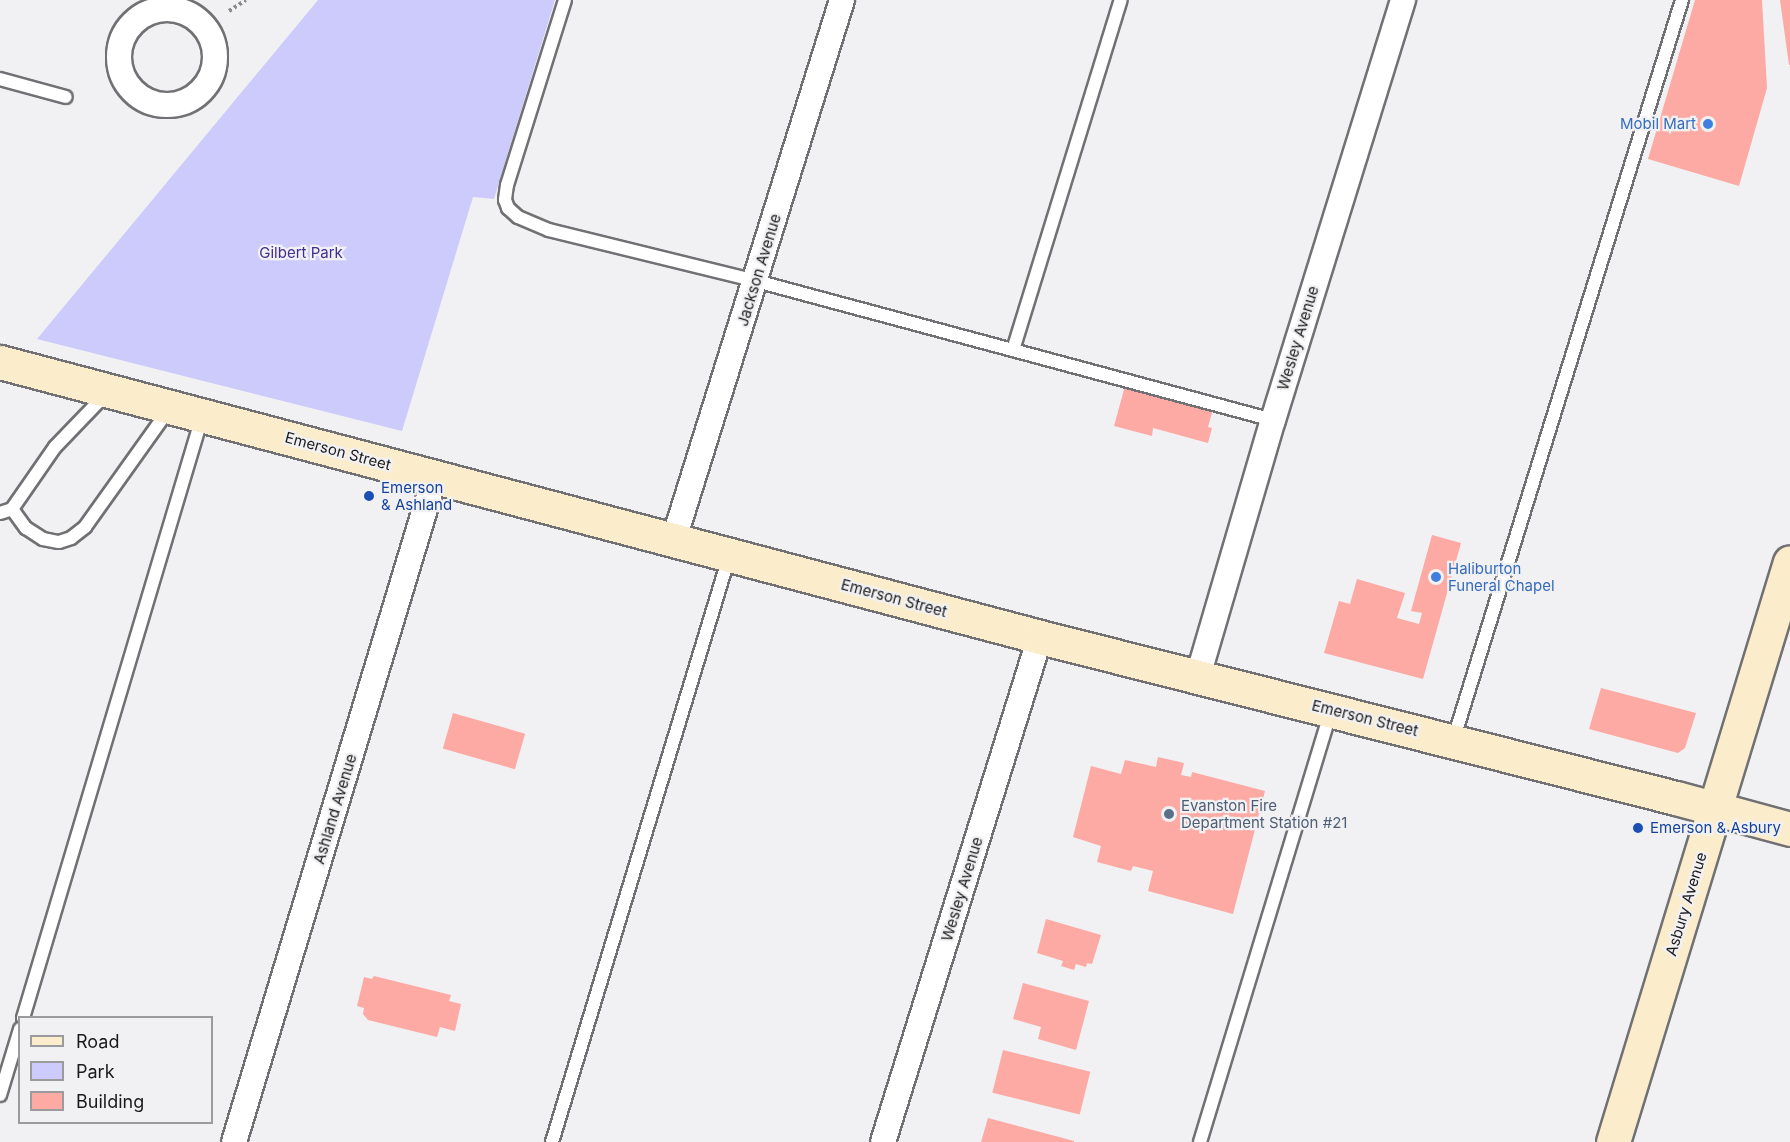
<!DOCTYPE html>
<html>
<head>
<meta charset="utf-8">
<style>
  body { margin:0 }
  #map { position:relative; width:1790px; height:1142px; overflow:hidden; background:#f1f1f3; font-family:Inter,sans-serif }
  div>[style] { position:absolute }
  .green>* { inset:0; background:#cccbfb }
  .building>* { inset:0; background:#fda9a4; transform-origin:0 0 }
  .path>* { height:4px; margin-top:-2px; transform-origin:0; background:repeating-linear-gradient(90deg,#8c8c8d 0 3px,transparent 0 6px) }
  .roads { filter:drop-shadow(2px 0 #717174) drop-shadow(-2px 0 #717174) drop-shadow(0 2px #717174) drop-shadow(0 -2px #717174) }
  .service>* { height:12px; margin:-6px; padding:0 6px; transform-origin:6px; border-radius:6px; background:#fff }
  .minor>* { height:24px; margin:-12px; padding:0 12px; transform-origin:12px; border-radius:12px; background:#fff }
  .minor>.ring { margin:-12px; padding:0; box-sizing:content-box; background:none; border:24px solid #fff; border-radius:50% }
  .secondary>* { height:33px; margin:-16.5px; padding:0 16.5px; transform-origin:16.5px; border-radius:16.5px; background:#fbedcb }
  .dots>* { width:16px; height:16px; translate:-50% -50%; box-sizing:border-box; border:3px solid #f1f1f3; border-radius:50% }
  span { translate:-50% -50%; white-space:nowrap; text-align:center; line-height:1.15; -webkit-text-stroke:4.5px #f1f1f3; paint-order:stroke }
  .shop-label { font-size:15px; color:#366cbe }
  .right { translate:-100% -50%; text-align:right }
  .left { translate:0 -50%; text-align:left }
  .park-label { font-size:15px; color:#422d91 }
  .street-label { font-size:15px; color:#1a1a1b }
  .transit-label { font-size:15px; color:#164399 }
  .service-label { font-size:15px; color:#4e5e75 }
  .legend { position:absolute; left:18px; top:1016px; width:195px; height:108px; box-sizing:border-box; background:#f1f1f3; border:2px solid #9b9b9d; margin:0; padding:8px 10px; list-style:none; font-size:18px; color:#1a1a1b }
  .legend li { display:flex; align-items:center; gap:12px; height:30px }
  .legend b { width:30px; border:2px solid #9b9b9d }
</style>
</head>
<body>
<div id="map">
  <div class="green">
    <i style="clip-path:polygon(318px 0,555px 0,494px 199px,473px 197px,402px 431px,37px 339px)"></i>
  </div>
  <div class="building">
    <i style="clip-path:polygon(1695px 0,1762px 0,1767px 88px,1739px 186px,1648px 159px)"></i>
    <i style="clip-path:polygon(1780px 0,1790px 0,1790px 65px,1789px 65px)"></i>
    <i style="clip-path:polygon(1125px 386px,1213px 409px,1208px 427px,1212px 428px,1208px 443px,1153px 428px,1152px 436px,1114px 426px)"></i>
    <i style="clip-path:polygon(1432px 535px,1461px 543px,1423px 679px,1324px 653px,1339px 601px,1350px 604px,1357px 579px,1405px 593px,1397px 618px,1419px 624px,1422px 613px,1411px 611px)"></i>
    <i style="clip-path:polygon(1601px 688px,1696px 713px,1685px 748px,1678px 753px,1589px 729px)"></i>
    <i style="left:453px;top:713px;width:75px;height:37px;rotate:16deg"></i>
    <i style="clip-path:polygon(1158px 757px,1184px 763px,1181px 775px,1191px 777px,1192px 772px,1265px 791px,1233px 914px,1148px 891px,1153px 871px,1133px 866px,1131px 871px,1097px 862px,1101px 846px,1073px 837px,1091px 766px,1121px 774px,1125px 760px,1156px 767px)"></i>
    <i style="clip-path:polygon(1046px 919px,1101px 935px,1092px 964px,1087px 963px,1086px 967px,1076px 964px,1074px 970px,1061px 966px,1063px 961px,1037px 953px)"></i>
    <i style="clip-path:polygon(374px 976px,451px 995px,449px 1001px,461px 1004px,455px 1031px,440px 1027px,437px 1037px,368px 1020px,363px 1014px,364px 1008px,357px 1006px,364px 977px,372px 979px)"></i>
    <i style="clip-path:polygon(1023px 983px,1089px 1001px,1076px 1050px,1038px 1039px,1041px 1027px,1013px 1019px)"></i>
    <i style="left:1003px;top:1050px;width:90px;height:44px;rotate:14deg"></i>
    <i style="clip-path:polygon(988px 1118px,1074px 1141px,1074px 1142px,981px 1142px)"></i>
  </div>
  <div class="path">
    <i style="left:229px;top:11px;width:20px;rotate:-33deg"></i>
  </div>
  <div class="roads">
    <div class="service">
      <i style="left:565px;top:0;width:194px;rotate:107.4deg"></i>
      <i style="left:507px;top:185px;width:15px;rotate:98deg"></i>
      <i style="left:505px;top:200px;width:9px;rotate:69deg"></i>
      <i style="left:508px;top:208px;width:13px;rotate:42deg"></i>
      <i style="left:518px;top:217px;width:34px;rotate:23deg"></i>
      <i style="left:549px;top:230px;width:213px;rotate:13.8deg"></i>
      <i style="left:756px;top:281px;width:535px;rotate:15.05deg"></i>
      <i style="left:0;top:79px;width:68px;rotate:15.3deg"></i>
      <i style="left:1013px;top:350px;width:366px;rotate:-72.9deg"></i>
      <i style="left:12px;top:509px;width:24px;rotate:54deg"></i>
      <i style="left:26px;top:528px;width:20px;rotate:33deg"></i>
      <i style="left:43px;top:539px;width:16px;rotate:11deg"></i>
      <i style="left:59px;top:542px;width:13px;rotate:-18deg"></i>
      <i style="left:71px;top:538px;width:18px;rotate:-38deg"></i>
      <i style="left:85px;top:527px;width:146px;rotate:-54.5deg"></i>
      <i style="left:0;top:513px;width:13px;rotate:-18deg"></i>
      <i style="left:12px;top:509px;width:75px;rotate:-55.3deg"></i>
      <i style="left:55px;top:447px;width:74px;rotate:-46.1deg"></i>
      <i style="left:1453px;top:741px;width:776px;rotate:-72.83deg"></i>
      <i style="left:23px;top:1018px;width:627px;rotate:-73.41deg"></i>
      <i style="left:0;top:1095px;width:69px;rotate:-73.1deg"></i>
      <i style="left:552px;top:1142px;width:611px;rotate:-73.17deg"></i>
      <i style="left:1200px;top:1142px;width:450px;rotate:-73.1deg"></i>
    </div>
    <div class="minor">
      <i class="ring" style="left:119px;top:9px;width:72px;height:72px"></i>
      <i style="left:674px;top:539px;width:565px;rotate:-72.69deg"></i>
      <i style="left:1198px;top:676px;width:267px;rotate:-73.7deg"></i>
      <i style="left:1273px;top:420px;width:440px;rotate:-72.8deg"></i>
      <i style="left:234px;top:1142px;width:696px;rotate:-73.21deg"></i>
      <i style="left:883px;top:1142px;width:529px;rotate:-72.73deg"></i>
    </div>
    <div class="secondary">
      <i style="left:0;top:362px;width:1076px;rotate:14.81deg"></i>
      <i style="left:1040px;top:637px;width:656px;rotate:14.21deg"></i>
      <i style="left:1676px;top:798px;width:118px;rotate:15.2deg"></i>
      <i style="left:1613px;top:1142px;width:606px;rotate:-73.03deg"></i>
    </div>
  </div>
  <div class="dots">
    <i style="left:1708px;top:124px;background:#3f7fe0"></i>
    <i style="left:369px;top:496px;background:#1a4fb4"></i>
    <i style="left:1436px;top:577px;background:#3f7fe0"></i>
    <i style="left:1169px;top:814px;background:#5c6f8a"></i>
    <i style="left:1638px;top:828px;background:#1a4fb4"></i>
  </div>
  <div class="shop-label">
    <span class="right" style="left:1696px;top:124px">Mobil Mart</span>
    <span class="left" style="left:1448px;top:577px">Haliburton<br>Funeral Chapel</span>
  </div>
  <div class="park-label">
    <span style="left:301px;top:253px">Gilbert Park</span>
  </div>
  <div class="street-label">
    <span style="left:759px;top:270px;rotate:-73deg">Jackson Avenue</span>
    <span style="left:1298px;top:338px;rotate:-73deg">Wesley Avenue</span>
    <span style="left:338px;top:451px;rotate:15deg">Emerson Street</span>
    <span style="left:894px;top:598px;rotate:15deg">Emerson Street</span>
    <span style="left:1365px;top:718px;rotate:14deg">Emerson Street</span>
    <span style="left:335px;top:809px;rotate:-73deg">Ashland Avenue</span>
    <span style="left:962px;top:889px;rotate:-73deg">Wesley Avenue</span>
    <span style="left:1686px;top:904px;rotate:-73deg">Asbury Avenue</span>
  </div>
  <div class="transit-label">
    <span class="left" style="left:381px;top:496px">Emerson<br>&amp; Ashland</span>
    <span class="left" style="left:1650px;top:828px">Emerson &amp; Asbury</span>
  </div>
  <div class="service-label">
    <span class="left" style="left:1181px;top:814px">Evanston Fire<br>Department Station #21</span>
  </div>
  <ul class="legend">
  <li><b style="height:8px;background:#fbedcb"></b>Road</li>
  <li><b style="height:16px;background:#cccbfb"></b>Park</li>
  <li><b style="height:16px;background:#fda9a4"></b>Building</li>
  </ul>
</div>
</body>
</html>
